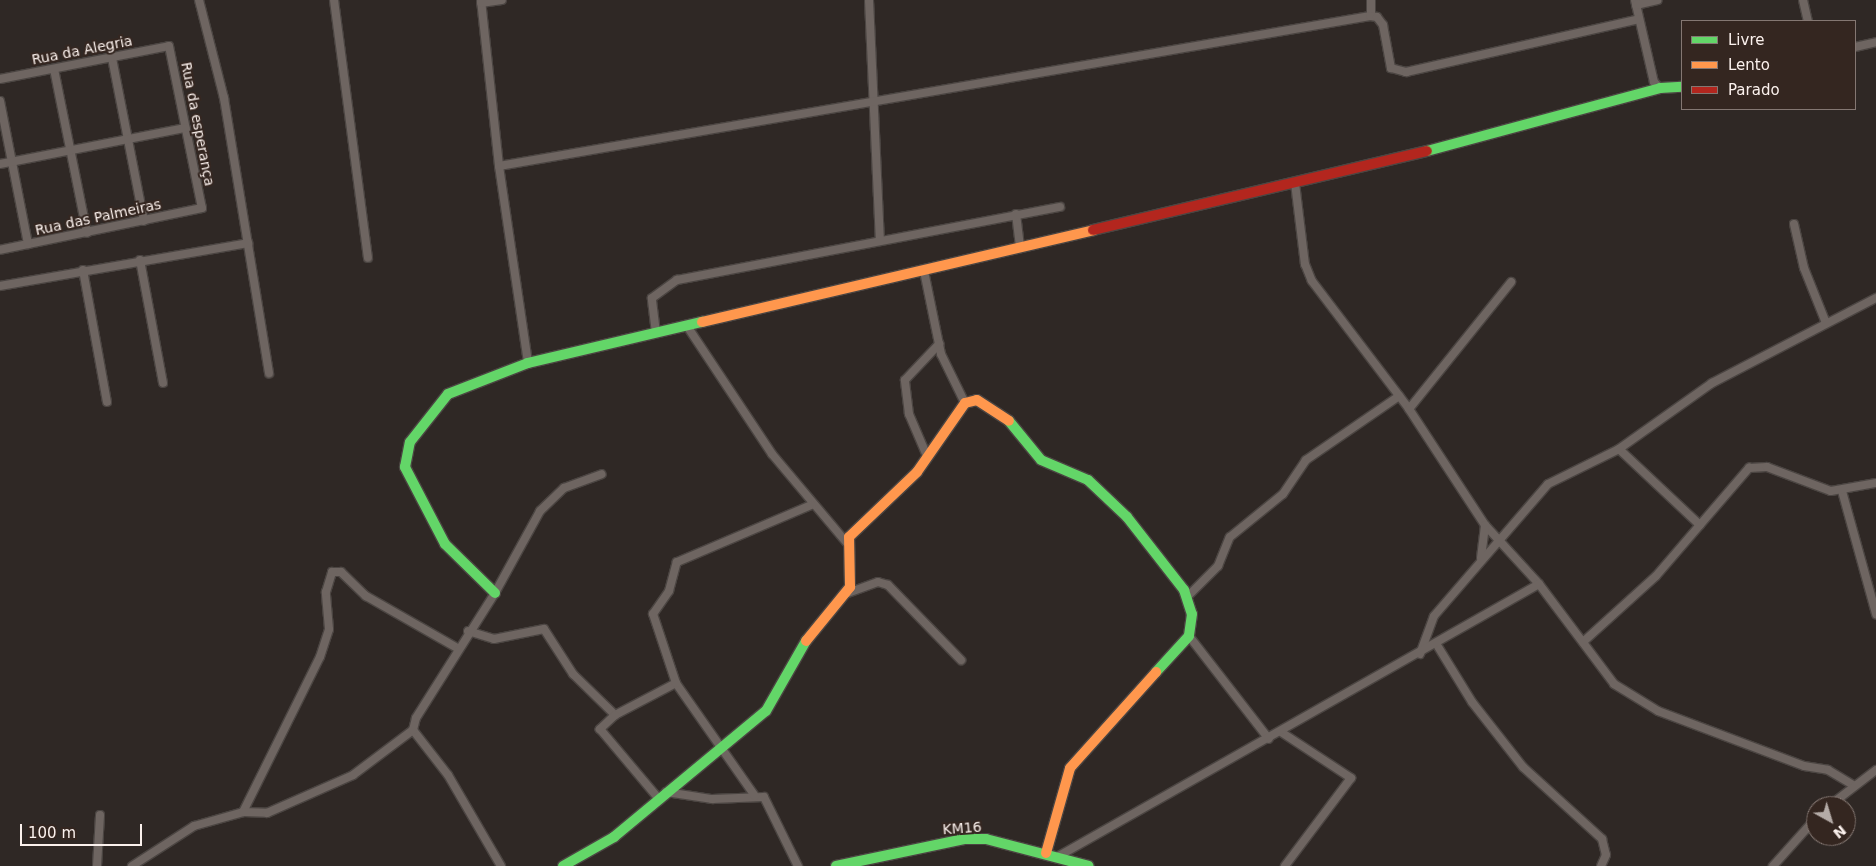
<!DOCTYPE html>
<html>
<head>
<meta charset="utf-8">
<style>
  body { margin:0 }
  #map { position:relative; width:1876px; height:866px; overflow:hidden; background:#2f2825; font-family:"DejaVu Sans",sans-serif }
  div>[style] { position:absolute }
  .roads { filter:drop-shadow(1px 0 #4b4542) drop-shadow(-1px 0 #4b4542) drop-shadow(0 1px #4b4542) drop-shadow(0 -1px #4b4542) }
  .street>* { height:8px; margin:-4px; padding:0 4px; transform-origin:4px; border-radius:4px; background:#6e6561 }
  .fast>* { height:10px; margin:-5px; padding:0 5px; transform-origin:5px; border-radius:5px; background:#63d668 }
  .slow>* { height:10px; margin:-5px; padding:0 5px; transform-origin:5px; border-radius:5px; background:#ff974d }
  .jam>* { height:10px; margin:-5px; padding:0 5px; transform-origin:5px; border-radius:5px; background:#b3261e }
  span { translate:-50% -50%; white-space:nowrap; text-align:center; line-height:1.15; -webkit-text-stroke:4px #342620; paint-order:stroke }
  .street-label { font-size:14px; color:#fbf1ed }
  .legend { position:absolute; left:1681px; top:20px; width:175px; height:90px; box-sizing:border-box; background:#342620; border:1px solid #847772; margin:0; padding:6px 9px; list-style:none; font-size:15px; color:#fbf1ed }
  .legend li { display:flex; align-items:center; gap:10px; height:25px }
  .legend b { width:25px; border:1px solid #847772 }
  .north { position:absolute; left:1806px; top:796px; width:50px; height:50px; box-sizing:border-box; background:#342620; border:1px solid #847772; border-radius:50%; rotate:141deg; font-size:14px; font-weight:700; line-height:20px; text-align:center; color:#fbf1ed }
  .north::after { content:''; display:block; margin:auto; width:18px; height:22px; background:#b4aba7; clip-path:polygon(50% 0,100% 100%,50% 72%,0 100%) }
  .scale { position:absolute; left:20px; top:824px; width:122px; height:22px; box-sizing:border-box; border:2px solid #fbf1ed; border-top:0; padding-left:6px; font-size:15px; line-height:18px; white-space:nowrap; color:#fbf1ed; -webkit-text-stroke:4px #342620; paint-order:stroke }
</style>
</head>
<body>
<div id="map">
  <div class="roads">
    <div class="street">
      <i style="left:199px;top:0;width:101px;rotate:75.7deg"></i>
      <i style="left:224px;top:98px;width:279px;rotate:80.7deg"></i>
      <i style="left:334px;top:0;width:260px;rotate:82.5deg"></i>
      <i style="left:481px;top:0;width:167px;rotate:83.8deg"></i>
      <i style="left:499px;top:166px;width:199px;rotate:81.6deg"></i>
      <i style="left:869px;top:0;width:240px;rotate:87.4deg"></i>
      <i style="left:1371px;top:0;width:16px;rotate:90deg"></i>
      <i style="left:1635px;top:0;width:84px;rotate:77deg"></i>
      <i style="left:1654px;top:82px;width:8px;rotate:45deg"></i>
      <i style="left:1803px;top:0;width:22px;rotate:77deg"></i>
      <i style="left:481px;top:3px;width:21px;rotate:-8deg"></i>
      <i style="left:1636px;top:5px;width:22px;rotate:-13deg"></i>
      <i style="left:1855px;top:47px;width:22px;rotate:-13deg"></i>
      <i style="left:112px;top:58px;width:166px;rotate:78.9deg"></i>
      <i style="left:54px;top:69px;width:167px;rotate:78.6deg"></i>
      <i style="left:0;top:79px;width:172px;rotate:-11deg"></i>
      <i style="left:169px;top:46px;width:165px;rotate:78.5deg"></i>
      <i style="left:202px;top:208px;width:206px;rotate:168.3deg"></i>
      <i style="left:0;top:101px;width:146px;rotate:78.9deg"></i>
      <i style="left:0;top:164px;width:189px;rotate:-11deg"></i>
      <i style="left:499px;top:166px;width:884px;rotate:-9.77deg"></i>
      <i style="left:1370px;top:16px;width:7px;rotate:8deg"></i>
      <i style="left:1377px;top:17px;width:10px;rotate:53deg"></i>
      <i style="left:1383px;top:25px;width:44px;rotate:79.5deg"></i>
      <i style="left:1391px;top:68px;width:16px;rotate:15deg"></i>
      <i style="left:1406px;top:72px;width:239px;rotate:-12.8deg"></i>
      <i style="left:1295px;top:183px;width:82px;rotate:83deg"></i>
      <i style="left:1305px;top:264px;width:18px;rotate:68deg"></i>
      <i style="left:1312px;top:281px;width:161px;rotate:52.8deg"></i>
      <i style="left:1409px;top:409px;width:139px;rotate:56.8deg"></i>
      <i style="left:1485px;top:525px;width:80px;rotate:47.5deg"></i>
      <i style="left:1539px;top:584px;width:125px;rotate:53.1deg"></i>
      <i style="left:1614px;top:684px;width:52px;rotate:31.5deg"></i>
      <i style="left:1658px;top:711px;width:156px;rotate:20.6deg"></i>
      <i style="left:1804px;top:766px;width:24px;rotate:9deg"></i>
      <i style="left:1828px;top:770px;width:29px;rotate:31deg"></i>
      <i style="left:1016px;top:214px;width:34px;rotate:83deg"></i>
      <i style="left:1794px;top:224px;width:45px;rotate:77.2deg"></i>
      <i style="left:1804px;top:268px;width:59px;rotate:68.2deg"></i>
      <i style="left:140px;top:260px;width:125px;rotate:79.4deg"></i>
      <i style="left:83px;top:270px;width:134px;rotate:79.7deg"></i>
      <i style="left:924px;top:271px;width:85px;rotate:78.4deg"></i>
      <i style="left:941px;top:354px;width:55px;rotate:63.9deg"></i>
      <i style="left:0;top:286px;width:252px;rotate:-9.8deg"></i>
      <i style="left:687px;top:326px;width:154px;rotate:56.4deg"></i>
      <i style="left:772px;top:454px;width:116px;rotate:49.9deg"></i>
      <i style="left:656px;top:333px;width:35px;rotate:-97deg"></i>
      <i style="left:652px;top:298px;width:31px;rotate:-36deg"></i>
      <i style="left:677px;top:280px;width:390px;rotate:-10.8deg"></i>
      <i style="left:1409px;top:409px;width:163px;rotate:-51.2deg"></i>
      <i style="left:1619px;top:449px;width:111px;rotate:43.2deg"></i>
      <i style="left:927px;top:456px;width:46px;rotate:-113.2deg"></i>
      <i style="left:909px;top:414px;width:34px;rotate:-97deg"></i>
      <i style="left:905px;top:380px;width:50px;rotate:-46.6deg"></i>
      <i style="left:1842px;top:491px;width:128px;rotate:74.5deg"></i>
      <i style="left:1481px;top:558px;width:33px;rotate:-83deg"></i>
      <i style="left:845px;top:594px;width:35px;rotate:-20deg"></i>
      <i style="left:878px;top:582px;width:10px;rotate:17deg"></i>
      <i style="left:888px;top:585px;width:105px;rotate:45.8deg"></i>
      <i style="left:1187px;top:597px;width:44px;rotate:-45deg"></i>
      <i style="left:1218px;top:566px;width:31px;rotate:-68deg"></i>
      <i style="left:1230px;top:537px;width:68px;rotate:-39.1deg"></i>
      <i style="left:1283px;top:494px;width:41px;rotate:-55.9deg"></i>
      <i style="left:1306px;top:460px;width:113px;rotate:-34.5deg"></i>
      <i style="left:468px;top:631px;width:27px;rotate:17deg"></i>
      <i style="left:494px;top:639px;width:51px;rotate:-11.3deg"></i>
      <i style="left:544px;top:629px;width:54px;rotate:57.2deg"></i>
      <i style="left:573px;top:674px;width:59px;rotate:44.3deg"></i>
      <i style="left:615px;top:715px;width:69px;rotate:-27.7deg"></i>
      <i style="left:1189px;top:636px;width:130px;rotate:52.2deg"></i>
      <i style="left:1583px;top:642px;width:98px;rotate:-42.1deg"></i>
      <i style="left:1656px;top:576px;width:143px;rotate:-49.3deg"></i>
      <i style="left:1749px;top:468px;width:18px;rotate:-3deg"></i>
      <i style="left:1767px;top:467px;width:68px;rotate:20.6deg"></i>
      <i style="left:1831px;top:491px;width:46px;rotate:-10.1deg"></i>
      <i style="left:1437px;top:645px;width:67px;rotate:58.4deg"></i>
      <i style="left:1472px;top:702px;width:83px;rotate:51.9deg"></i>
      <i style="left:1523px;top:767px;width:107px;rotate:42.3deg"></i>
      <i style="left:1602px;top:839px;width:16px;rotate:76deg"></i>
      <i style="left:1606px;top:855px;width:12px;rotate:114deg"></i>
      <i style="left:1420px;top:654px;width:40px;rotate:-69.8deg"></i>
      <i style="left:1434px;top:616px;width:174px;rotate:-49.2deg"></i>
      <i style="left:1548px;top:484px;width:79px;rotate:-26.2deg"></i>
      <i style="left:1619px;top:449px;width:114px;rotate:-35.4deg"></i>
      <i style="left:1712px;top:383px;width:185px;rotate:-27.4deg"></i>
      <i style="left:615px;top:715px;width:21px;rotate:137deg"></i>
      <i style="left:600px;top:729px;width:92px;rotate:49.9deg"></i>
      <i style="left:1281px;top:732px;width:84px;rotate:33.3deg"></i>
      <i style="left:1351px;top:778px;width:110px;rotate:126.9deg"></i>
      <i style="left:666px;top:792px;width:47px;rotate:8.7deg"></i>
      <i style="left:712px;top:799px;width:52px;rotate:-2.2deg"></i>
      <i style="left:764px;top:797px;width:77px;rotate:63.8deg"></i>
      <i style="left:755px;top:796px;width:138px;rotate:-125deg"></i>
      <i style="left:676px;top:683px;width:73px;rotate:-108.4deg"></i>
      <i style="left:653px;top:614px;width:28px;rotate:-55deg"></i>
      <i style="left:669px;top:591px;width:30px;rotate:-75deg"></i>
      <i style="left:677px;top:562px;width:146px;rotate:-23deg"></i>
      <i style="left:1829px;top:806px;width:59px;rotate:-37.5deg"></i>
      <i style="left:243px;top:812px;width:173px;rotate:-63.6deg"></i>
      <i style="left:320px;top:657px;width:29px;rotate:-72deg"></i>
      <i style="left:329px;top:629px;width:37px;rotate:-95deg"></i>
      <i style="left:326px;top:592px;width:21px;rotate:-73deg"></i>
      <i style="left:332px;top:572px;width:9px"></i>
      <i style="left:341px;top:572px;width:35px;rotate:44deg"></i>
      <i style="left:366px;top:596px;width:105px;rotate:29.7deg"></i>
      <i style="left:1057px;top:857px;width:554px;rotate:-29.53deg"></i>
      <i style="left:97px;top:866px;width:51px;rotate:-86.6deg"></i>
      <i style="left:132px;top:866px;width:74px;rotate:-32.8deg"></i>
      <i style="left:194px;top:826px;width:51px;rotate:-15.9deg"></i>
      <i style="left:243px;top:812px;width:24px;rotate:2deg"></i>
      <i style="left:267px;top:813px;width:94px;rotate:-23.8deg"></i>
      <i style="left:353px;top:775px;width:75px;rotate:-36.9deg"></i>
      <i style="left:501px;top:866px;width:105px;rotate:-120.2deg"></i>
      <i style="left:448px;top:775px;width:57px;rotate:-127.9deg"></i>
      <i style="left:413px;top:730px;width:12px;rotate:-76deg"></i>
      <i style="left:416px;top:718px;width:148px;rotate:-57.7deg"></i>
      <i style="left:495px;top:593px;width:94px;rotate:-61.2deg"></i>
      <i style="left:540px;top:511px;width:33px;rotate:-44deg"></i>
      <i style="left:564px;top:488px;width:40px;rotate:-20.2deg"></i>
      <i style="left:1773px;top:866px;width:64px;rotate:-48.1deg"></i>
    </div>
    <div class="fast">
      <i style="left:1427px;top:151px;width:241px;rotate:-15.1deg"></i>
      <i style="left:1660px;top:88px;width:22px;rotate:-3deg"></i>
      <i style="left:1009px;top:421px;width:50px;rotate:50.6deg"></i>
      <i style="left:1041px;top:460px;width:51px;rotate:23.1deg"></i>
      <i style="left:1088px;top:480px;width:54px;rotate:43.5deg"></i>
      <i style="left:1127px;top:517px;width:93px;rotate:52deg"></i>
      <i style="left:1184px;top:590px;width:25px;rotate:72deg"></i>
      <i style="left:1192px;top:614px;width:22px;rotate:98deg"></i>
      <i style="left:1189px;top:636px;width:49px;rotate:132.5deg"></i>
      <i style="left:495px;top:593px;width:70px;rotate:-135.6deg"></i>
      <i style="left:445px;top:544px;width:87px;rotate:-117.5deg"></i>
      <i style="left:405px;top:467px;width:25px;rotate:-79deg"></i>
      <i style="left:410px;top:442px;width:61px;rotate:-51.6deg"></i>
      <i style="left:448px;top:394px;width:86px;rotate:-21.2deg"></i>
      <i style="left:528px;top:363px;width:179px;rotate:-13.3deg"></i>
      <i style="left:563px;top:866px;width:59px;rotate:-29.6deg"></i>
      <i style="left:614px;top:837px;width:197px;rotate:-39.7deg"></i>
      <i style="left:766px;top:711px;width:81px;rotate:-60.3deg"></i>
      <i style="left:836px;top:866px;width:131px;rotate:-11.9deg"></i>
      <i style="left:964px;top:839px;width:22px"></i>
      <i style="left:986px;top:839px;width:106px;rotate:14.7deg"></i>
    </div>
    <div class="slow">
      <i style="left:702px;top:322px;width:402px;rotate:-13.2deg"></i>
      <i style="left:806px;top:641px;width:70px;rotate:-50.8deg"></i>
      <i style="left:850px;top:587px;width:50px;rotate:-91.1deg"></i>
      <i style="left:849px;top:537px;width:94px;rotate:-43.7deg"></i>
      <i style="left:917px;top:472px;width:84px;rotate:-55.2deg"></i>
      <i style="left:965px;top:403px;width:12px;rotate:-14deg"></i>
      <i style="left:977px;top:400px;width:38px;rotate:33deg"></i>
      <i style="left:1046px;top:853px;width:88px;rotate:-74.2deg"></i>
      <i style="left:1070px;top:768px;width:129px;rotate:-48.1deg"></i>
    </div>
    <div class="jam">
      <i style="left:1093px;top:230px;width:343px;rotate:-13.3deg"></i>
    </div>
  </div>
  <div class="street-label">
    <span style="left:82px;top:50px;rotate:-11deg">Rua da Alegria</span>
    <span style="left:198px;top:124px;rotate:79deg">Rua da esperança</span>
    <span style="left:98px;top:217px;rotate:-12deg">Rua das Palmeiras</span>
    <span style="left:962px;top:828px;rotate:-4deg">KM16</span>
  </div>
  <ul class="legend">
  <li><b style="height:6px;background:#63d668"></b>Livre</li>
  <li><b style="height:6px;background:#ff974d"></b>Lento</li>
  <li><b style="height:6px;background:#b3261e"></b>Parado</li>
  </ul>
  <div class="north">N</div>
  <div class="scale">100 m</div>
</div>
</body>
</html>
